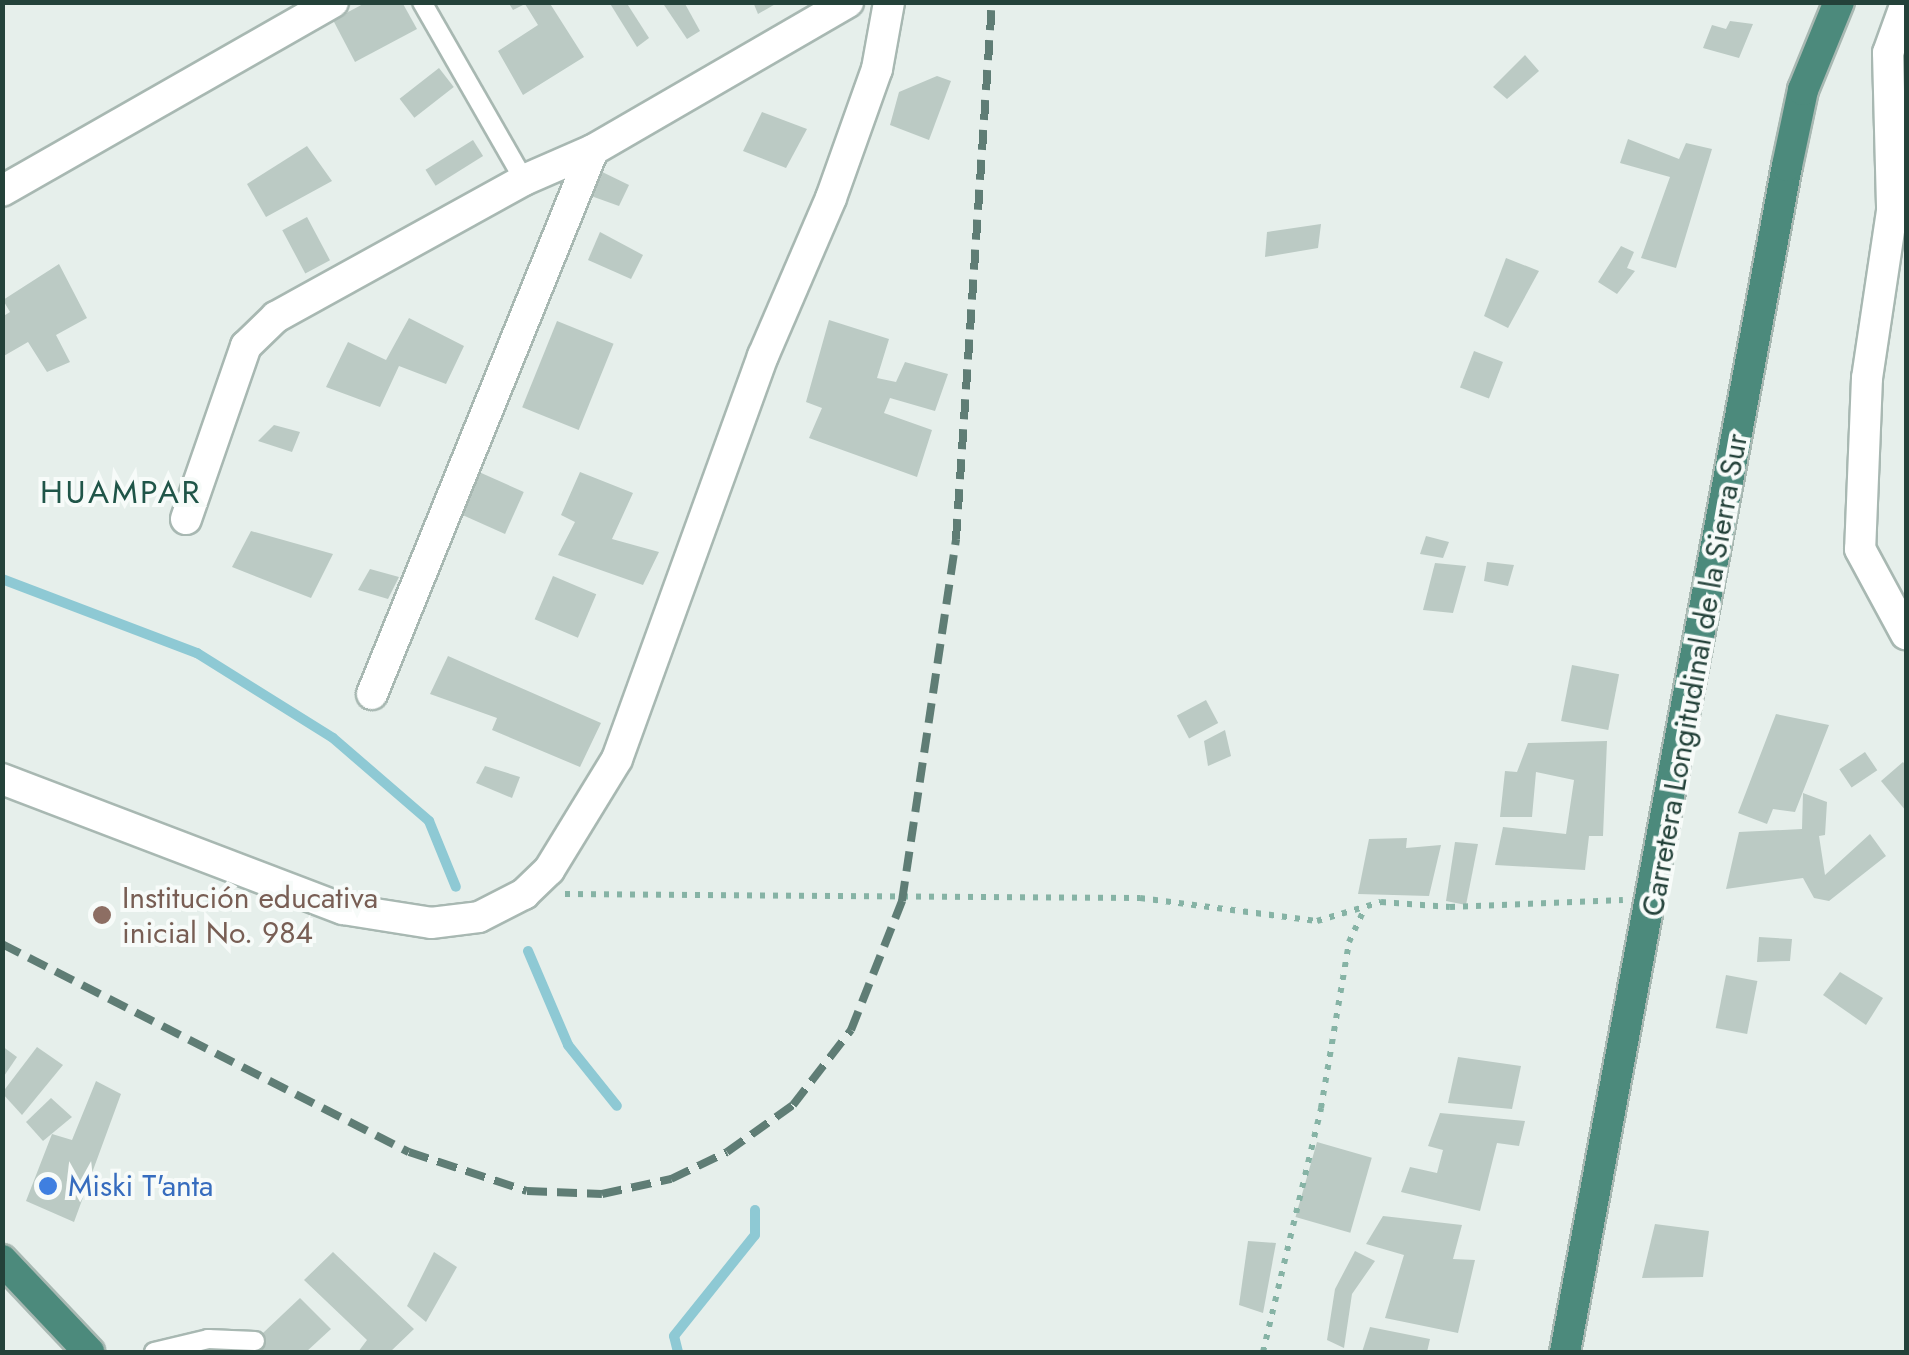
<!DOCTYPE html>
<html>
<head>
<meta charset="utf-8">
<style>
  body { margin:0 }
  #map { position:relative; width:1909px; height:1355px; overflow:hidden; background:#e6efeb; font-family:Jost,sans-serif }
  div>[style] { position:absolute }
  .stream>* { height:10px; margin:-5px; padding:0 5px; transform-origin:5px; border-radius:5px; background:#8ec9d4 }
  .building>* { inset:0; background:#bbcac4; transform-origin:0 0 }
  .path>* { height:6px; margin-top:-3px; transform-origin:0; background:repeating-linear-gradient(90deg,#86b3a5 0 5px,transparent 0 13px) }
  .roads { filter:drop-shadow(2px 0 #a8b8b2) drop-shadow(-2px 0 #a8b8b2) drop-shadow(0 2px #a8b8b2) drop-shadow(0 -2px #a8b8b2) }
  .service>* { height:18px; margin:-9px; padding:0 9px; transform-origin:9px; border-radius:9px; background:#fff }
  .minor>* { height:30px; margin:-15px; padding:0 15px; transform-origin:15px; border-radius:15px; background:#fff }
  .trunk>* { height:30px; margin:-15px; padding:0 15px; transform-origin:15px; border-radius:15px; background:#4c8a7c }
  .rail>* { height:8px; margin-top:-4px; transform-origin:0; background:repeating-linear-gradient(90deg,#5f7d75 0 20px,transparent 0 30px) }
  .dots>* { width:28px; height:28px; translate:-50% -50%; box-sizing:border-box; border:5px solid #f7fbf9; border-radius:50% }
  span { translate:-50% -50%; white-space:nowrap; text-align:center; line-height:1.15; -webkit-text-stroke:8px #f7fbf9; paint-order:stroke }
  .street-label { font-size:30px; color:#24423a }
  .education-label { font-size:30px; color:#785e54 }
  .left { translate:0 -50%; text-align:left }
  .shop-label { font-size:30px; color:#366cbe }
  .neighbourhood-label { font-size:32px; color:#1f5548; letter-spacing:2.5px }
  .frame { position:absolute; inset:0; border:5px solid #24423a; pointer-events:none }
</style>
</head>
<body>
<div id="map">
  <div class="stream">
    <i style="left:2px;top:579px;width:209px;rotate:20.8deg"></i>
    <i style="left:197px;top:653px;width:160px;rotate:32deg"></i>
    <i style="left:333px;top:738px;width:127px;rotate:40.8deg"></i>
    <i style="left:429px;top:821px;width:71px;rotate:67.8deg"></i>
    <i style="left:528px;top:951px;width:102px;rotate:66.9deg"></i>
    <i style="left:568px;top:1045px;width:78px;rotate:51.2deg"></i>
    <i style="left:678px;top:1352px;width:16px;rotate:-104deg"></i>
    <i style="left:674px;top:1336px;width:129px;rotate:-51.3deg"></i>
    <i style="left:755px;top:1235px;width:25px;rotate:-90deg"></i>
  </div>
  <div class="building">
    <i style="clip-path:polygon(367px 2px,402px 2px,417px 29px,355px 62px,333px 20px)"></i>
    <i style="clip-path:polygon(508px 2px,549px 2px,584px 57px,523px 95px,498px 51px,538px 25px,525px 4px,513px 10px)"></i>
    <i style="clip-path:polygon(609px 2px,626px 2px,649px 38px,637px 47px)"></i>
    <i style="clip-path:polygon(662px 2px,684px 2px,700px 31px,687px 39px)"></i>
    <i style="clip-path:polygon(753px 2px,779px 2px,758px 14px)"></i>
    <i style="clip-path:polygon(1730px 21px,1753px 24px,1739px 58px,1703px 48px,1712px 25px,1726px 29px)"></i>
    <i style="clip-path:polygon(1525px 55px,1539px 71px,1507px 99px,1493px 87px)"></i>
    <i style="left:439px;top:68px;width:24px;height:50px;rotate:52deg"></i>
    <i style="clip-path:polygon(937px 76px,951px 81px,929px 140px,890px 125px,899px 92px)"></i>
    <i style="clip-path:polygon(762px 112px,807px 129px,786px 168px,743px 151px)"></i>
    <i style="clip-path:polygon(1628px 139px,1679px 159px,1686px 143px,1712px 149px,1676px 268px,1641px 258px,1670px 177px,1620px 163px)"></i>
    <i style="left:473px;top:140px;width:19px;height:56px;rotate:58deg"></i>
    <i style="clip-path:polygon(307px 146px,332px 181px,266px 217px,247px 184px)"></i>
    <i style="clip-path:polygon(592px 167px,629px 185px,619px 206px,580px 192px)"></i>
    <i style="left:307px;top:217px;width:49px;height:28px;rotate:62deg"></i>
    <i style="clip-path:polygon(1321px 224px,1318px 248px,1265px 257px,1267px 232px)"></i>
    <i style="clip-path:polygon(600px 232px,643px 255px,631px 279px,588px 260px)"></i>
    <i style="clip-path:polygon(1621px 246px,1634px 252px,1627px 268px,1635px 271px,1617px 294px,1598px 282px)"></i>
    <i style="clip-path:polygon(1506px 258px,1539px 271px,1508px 328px,1484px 316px)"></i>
    <i style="clip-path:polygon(59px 264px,87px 318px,56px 335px,70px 362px,47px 372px,28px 342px,2px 357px,2px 317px,10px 312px,3px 300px)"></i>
    <i style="clip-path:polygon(409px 318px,464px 346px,446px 384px,399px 366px,380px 407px,326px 387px,348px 342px,386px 360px)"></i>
    <i style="clip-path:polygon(829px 320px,889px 339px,877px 378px,896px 382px,905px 362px,948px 374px,935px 411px,890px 398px,884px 413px,932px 430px,917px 477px,809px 438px,822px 408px,806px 402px)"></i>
    <i style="left:557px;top:321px;width:61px;height:93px;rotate:22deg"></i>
    <i style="left:1474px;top:351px;width:31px;height:39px;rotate:21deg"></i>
    <i style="clip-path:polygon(274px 425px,300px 432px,292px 452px,258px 441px)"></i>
    <i style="left:479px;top:472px;width:49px;height:46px;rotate:24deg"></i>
    <i style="clip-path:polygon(580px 472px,633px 493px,612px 539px,659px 552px,643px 585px,558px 555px,575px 522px,561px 515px)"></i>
    <i style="clip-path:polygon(251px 531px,333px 554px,311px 598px,232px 567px)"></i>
    <i style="clip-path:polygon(1426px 536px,1449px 542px,1443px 558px,1420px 554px)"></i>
    <i style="clip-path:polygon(1487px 562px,1514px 565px,1508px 586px,1484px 581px)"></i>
    <i style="clip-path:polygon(1435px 563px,1466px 566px,1453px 613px,1423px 610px)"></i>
    <i style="clip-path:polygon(370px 569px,399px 577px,388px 599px,358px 590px)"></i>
    <i style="left:553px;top:576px;width:47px;height:47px;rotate:23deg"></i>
    <i style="clip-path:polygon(448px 656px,601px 723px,580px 767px,492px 730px,497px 718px,430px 694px)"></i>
    <i style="left:1572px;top:665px;width:48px;height:57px;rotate:11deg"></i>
    <i style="left:1206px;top:700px;width:26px;height:33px;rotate:62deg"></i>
    <i style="clip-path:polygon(1776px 714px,1829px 725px,1795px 812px,1773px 809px,1767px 824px,1738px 813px)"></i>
    <i style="clip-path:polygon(1225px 730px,1231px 756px,1208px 766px,1204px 741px)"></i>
    <i style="clip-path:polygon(1607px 741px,1603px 836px,1589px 836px,1585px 870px,1495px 865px,1503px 827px,1566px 834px,1574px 780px,1536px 772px,1532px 817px,1500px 817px,1505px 771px,1517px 772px,1528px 743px)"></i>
    <i style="left:1865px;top:752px;width:22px;height:31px;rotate:56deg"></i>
    <i style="clip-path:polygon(1903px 762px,1906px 766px,1906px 811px,1881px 781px)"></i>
    <i style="clip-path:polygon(485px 766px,520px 777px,512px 798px,476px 783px)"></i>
    <i style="clip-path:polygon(1803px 793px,1827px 802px,1825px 835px,1819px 836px,1825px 875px,1870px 834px,1886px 856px,1829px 901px,1814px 898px,1803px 878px,1726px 889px,1739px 832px,1802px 829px)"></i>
    <i style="clip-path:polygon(1407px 838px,1406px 848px,1441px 845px,1429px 896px,1358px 894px,1369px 839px)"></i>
    <i style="clip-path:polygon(1455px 842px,1478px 844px,1466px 905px,1446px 901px)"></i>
    <i style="clip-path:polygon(1759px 937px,1792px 939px,1790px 961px,1757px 962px)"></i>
    <i style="clip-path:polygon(1840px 972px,1883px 998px,1866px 1025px,1823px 995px)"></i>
    <i style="left:1726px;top:975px;width:32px;height:54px;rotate:11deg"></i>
    <i style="clip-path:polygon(2px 1046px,17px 1057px,2px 1079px)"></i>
    <i style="clip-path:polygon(37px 1047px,63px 1065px,22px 1115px,2px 1093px)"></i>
    <i style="clip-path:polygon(1458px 1057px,1521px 1066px,1512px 1109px,1448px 1103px)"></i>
    <i style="clip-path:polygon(96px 1081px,121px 1094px,74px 1222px,26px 1201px,52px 1134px,72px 1140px)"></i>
    <i style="clip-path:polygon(51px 1098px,72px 1117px,43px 1141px,26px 1122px)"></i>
    <i style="clip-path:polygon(1440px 1113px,1525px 1121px,1519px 1146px,1497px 1143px,1480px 1211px,1401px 1192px,1410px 1167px,1437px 1173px,1443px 1150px,1428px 1146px)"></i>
    <i style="left:1317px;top:1142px;width:57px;height:78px;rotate:16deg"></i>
    <i style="clip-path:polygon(1383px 1216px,1462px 1225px,1453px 1259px,1475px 1260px,1458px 1333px,1385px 1318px,1404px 1255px,1366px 1244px)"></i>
    <i style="clip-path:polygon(1655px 1224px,1709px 1231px,1703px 1277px,1642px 1278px)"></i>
    <i style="clip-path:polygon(1248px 1241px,1276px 1243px,1263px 1313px,1239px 1305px)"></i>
    <i style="clip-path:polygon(1355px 1251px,1375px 1261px,1352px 1294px,1344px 1348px,1327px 1340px,1335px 1289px)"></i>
    <i style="clip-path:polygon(333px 1252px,414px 1329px,390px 1352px,358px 1352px,367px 1340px,304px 1280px)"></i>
    <i style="clip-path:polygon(434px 1252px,457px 1267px,426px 1322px,407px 1306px)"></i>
    <i style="clip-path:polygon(300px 1298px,331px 1329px,306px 1352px,243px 1352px)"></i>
    <i style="clip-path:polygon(1370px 1327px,1430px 1339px,1427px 1352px,1362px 1352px)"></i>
  </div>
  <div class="path">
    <i style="left:565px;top:894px;width:575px;rotate:0.4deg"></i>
    <i style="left:1140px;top:898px;width:178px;rotate:7.4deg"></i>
    <i style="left:1317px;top:921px;width:67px;rotate:-16.5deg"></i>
    <i style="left:1381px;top:902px;width:69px;rotate:4.1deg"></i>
    <i style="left:1450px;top:907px;width:173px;rotate:-2.3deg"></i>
    <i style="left:1263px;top:1352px;width:251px;rotate:-76.6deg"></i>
    <i style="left:1321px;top:1108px;width:168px;rotate:-80.4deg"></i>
    <i style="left:1349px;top:942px;width:38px;rotate:-65deg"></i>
  </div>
  <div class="roads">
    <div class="service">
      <i style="left:422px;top:2px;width:205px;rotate:60.2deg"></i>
      <i style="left:154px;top:1352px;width:56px;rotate:-13.5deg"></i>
      <i style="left:208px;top:1339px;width:47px;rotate:2.4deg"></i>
    </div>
    <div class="minor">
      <i style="left:1906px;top:3px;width:53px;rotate:109.8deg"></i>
      <i style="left:1888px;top:53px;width:158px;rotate:88.5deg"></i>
      <i style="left:1892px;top:211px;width:169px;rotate:98.5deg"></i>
      <i style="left:1867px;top:378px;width:171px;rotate:92.3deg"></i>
      <i style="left:1860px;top:549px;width:97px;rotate:61.6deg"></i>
      <i style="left:2px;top:191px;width:381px;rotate:-29.7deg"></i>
      <i style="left:186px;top:519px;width:183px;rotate:-70.9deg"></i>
      <i style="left:246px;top:346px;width:42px;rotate:-44deg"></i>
      <i style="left:276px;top:317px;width:283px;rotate:-28.9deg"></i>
      <i style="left:524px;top:180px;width:75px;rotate:-23.5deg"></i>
      <i style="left:593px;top:150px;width:295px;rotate:-30.1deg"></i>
      <i style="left:372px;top:694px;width:587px;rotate:-67.89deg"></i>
      <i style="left:2px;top:779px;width:365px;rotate:20.9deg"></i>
      <i style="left:343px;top:909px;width:89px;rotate:9deg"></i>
      <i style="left:431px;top:923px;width:48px;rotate:-7.1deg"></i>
      <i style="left:479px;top:917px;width:51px;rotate:-27.1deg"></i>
      <i style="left:524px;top:894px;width:35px;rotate:-44deg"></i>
      <i style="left:549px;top:870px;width:130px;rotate:-58.5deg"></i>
      <i style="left:617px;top:759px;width:429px;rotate:-70.1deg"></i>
      <i style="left:763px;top:356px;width:172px;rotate:-66.7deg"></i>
      <i style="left:831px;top:198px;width:137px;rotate:-70.4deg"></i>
      <i style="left:877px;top:69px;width:68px;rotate:-79.8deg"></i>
    </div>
    <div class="trunk">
      <i style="left:2px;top:1260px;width:127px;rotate:46.6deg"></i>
      <i style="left:1565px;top:1352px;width:1207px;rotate:-79.4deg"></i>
      <i style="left:1787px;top:166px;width:78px;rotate:-78.1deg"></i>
      <i style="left:1803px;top:90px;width:95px;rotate:-67.8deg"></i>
    </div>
  </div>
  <div class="rail">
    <i style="left:2px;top:944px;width:457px;rotate:27.1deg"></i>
    <i style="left:409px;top:1152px;width:124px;rotate:18.3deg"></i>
    <i style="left:527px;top:1191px;width:75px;rotate:2.3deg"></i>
    <i style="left:602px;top:1194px;width:71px;rotate:-12.3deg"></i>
    <i style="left:671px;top:1179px;width:62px;rotate:-25.7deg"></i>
    <i style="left:727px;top:1152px;width:81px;rotate:-35.5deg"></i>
    <i style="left:793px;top:1105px;width:95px;rotate:-52.3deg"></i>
    <i style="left:851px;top:1030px;width:139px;rotate:-68.4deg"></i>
    <i style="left:902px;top:901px;width:366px;rotate:-81.5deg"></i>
    <i style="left:956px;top:539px;width:538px;rotate:-86.16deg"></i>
  </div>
  <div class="dots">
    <i style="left:102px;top:915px;background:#8d6e63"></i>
    <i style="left:48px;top:1186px;background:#3f7fe0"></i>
  </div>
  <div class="street-label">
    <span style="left:1695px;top:675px;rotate:-80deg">Carretera Longitudinal de la Sierra Sur</span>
  </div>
  <div class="education-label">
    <span class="left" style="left:122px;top:915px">Institución educativa<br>inicial No. 984</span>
  </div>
  <div class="shop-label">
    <span class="left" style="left:68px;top:1186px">Miski T'anta</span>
  </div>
  <div class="neighbourhood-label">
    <span style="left:121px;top:492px">HUAMPAR</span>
  </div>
  <div class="frame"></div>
</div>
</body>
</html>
